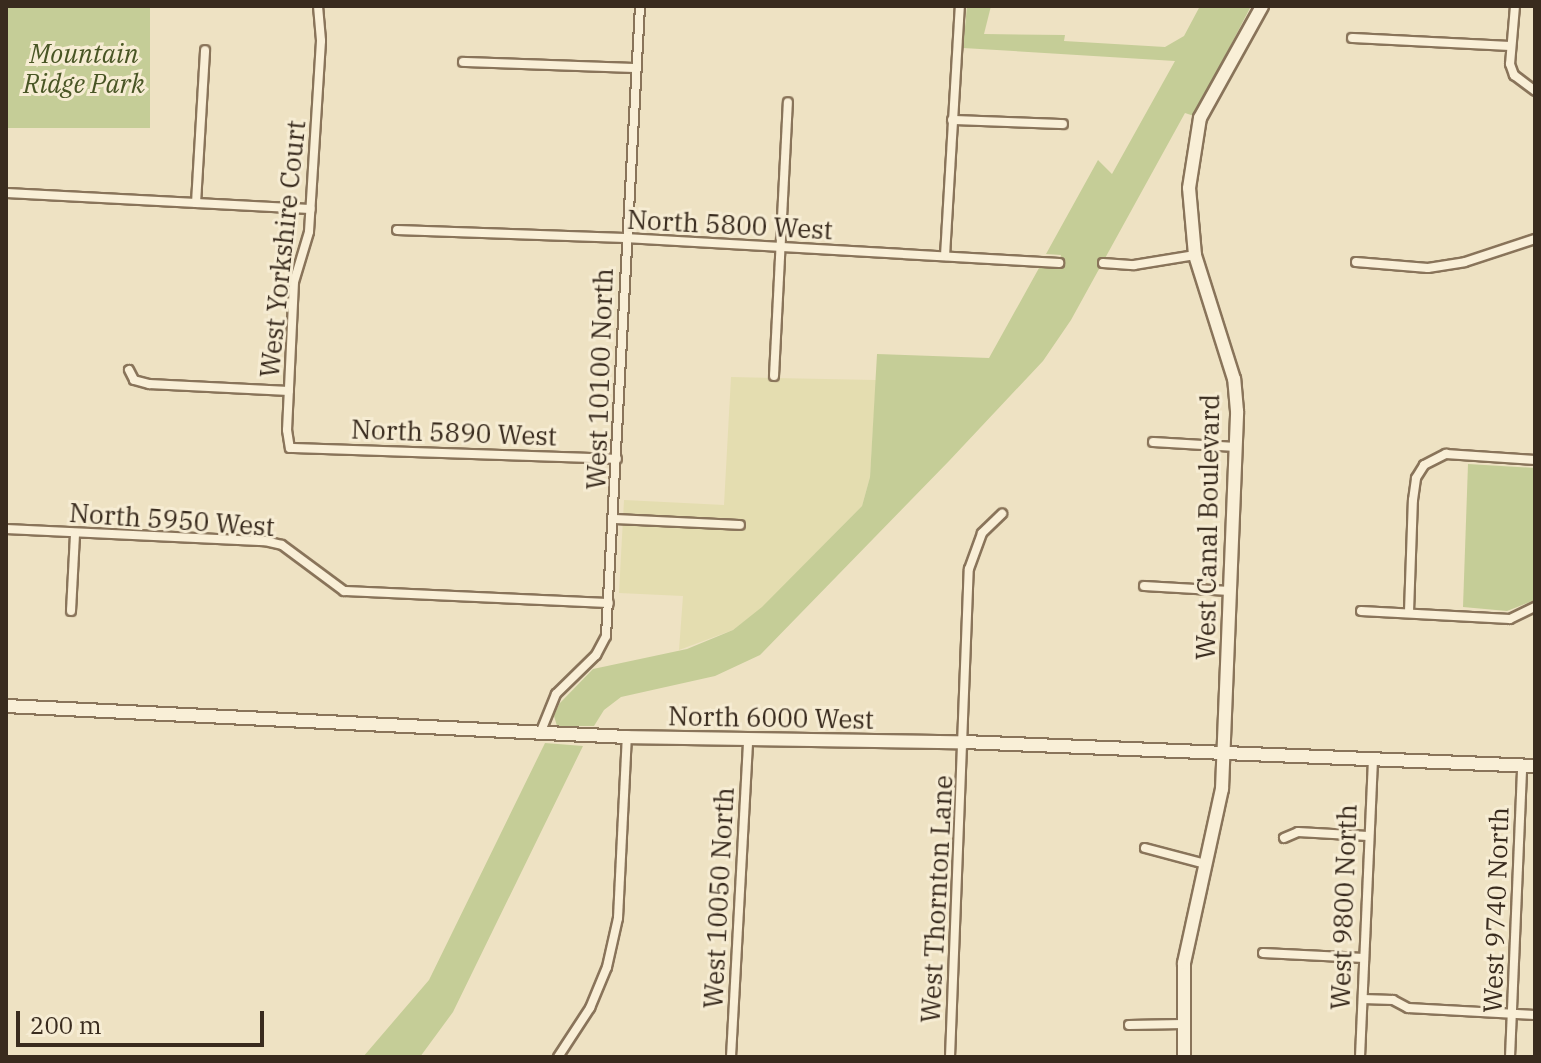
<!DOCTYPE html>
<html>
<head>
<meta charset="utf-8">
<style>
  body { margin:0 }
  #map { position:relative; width:1541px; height:1063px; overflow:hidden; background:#eee2c3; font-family:"IBM Plex Serif",serif }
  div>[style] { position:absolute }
  .farmland>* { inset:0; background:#e4ddb0 }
  .green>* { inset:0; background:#c5cd97; transform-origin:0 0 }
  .roads { filter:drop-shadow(2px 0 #89745a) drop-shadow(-2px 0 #89745a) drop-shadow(0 2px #89745a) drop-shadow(0 -2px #89745a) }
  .street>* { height:8px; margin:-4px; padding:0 4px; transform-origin:4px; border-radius:4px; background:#f9efd7 }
  .secondary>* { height:12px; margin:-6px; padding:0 6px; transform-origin:6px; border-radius:6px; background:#f9efd7 }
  span { translate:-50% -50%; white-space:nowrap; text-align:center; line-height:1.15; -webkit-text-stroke:6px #f6ecd3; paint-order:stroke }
  .park-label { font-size:26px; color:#485524; font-style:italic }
  .street-label { font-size:26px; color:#392b1e }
  .frame { position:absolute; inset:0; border:8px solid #392b1e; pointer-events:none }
  .scale { position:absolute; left:16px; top:1011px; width:248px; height:36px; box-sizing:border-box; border:4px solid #392b1e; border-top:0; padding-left:10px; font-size:24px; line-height:28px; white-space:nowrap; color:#392b1e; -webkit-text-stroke:6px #f6ecd3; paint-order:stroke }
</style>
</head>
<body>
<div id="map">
  <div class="farmland">
    <i style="clip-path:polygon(731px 377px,876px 380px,870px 477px,862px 506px,762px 608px,733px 630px,679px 650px,683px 596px,619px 593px,624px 500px,724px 505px)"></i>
  </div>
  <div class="green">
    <i style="left:6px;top:6px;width:144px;height:122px"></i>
    <i style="clip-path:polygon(967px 6px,991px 6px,984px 34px,1065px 35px,1064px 41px,1165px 47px,1184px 36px,1200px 6px,1251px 6px,1194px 116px,1185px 113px,1071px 320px,1043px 361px,949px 461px,760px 655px,715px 676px,621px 697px,604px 710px,594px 726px,557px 726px,554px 716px,559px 704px,593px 669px,687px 649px,733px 630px,762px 607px,862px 506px,870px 477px,877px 354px,989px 358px,1039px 268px,1058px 268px,1061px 255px,1046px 254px,1098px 160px,1112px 174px,1175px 61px,963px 48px)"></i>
    <i style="clip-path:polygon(1468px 464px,1535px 468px,1535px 600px,1507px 611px,1463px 607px)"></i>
    <i style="clip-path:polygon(545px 743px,583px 746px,453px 1012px,420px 1057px,363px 1057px,429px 980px)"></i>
  </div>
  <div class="roads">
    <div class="street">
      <i style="left:318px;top:6px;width:35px;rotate:85deg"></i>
      <i style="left:321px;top:41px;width:191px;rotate:93.6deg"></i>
      <i style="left:309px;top:232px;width:52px;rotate:106.7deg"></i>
      <i style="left:294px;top:282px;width:148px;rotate:92.7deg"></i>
      <i style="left:287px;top:430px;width:18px;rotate:81deg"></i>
      <i style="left:290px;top:448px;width:327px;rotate:1.9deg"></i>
      <i style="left:1515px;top:6px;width:58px;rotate:94.9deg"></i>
      <i style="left:1510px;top:64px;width:12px;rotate:70deg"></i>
      <i style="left:1514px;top:75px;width:26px;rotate:37deg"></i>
      <i style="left:1352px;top:38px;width:159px;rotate:2.9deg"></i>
      <i style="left:463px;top:62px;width:174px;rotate:2deg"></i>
      <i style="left:952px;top:120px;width:111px;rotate:2.1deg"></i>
      <i style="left:6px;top:193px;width:305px;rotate:3deg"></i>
      <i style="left:196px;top:203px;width:153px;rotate:-86.6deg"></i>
      <i style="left:397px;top:230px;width:228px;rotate:2deg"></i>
      <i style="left:625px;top:238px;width:435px;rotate:3.3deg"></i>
      <i style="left:945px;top:256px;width:250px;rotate:-86.6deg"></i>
      <i style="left:1356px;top:262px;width:72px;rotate:4.8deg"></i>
      <i style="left:1428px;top:268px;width:37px;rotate:-9deg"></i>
      <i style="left:1465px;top:262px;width:74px;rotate:-18.2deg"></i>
      <i style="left:1103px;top:263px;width:31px;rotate:4deg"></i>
      <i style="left:1134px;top:265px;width:62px;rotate:-9.3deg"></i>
      <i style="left:129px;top:370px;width:11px;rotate:63deg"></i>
      <i style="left:134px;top:380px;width:16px;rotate:15deg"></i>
      <i style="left:149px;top:384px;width:140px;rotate:2.9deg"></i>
      <i style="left:774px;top:376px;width:274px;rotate:-87.1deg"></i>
      <i style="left:1153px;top:442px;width:83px;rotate:3.4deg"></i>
      <i style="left:614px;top:519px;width:126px;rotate:2.7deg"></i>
      <i style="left:6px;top:529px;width:259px;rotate:2.7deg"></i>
      <i style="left:265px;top:541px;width:17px;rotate:13deg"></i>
      <i style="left:282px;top:545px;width:77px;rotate:36.6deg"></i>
      <i style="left:344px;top:591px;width:265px;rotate:2.6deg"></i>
      <i style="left:1144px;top:586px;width:86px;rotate:3.3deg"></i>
      <i style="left:71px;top:611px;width:77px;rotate:-87deg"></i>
      <i style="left:1361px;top:611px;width:149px;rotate:3.1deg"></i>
      <i style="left:1510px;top:619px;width:28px;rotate:-26deg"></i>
      <i style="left:1409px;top:612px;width:112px;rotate:-88deg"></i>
      <i style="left:1413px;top:500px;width:22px;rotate:-82deg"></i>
      <i style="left:1416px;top:478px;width:15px;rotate:-58deg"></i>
      <i style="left:1424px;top:465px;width:25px;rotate:-27deg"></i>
      <i style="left:1446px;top:454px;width:89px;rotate:3.9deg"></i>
      <i style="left:541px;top:731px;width:40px;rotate:-68deg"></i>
      <i style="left:556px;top:694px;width:56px;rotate:-44.3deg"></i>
      <i style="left:596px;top:655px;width:21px;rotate:-62deg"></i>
      <i style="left:606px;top:636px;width:631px;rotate:-86.91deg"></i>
      <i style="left:1284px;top:838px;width:15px;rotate:-23deg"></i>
      <i style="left:1298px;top:832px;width:70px;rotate:3.3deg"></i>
      <i style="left:1145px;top:848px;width:62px;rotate:14.9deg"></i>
      <i style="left:1263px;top:953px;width:101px;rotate:2.8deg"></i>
      <i style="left:1363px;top:999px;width:30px;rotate:2deg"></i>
      <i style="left:1393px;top:1000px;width:17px;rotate:28deg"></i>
      <i style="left:1408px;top:1008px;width:127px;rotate:3.2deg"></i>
      <i style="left:1129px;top:1025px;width:54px;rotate:-1.1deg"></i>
      <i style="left:558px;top:1057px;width:59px;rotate:-56.9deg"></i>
      <i style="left:590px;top:1008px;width:44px;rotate:-67.5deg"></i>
      <i style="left:607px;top:967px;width:50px;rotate:-77.3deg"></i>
      <i style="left:618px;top:918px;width:181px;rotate:-87.2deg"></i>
      <i style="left:731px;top:1057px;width:316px;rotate:-86.9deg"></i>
      <i style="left:950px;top:1057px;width:488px;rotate:-87.8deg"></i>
      <i style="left:969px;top:569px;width:38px;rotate:-70deg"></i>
      <i style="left:982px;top:533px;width:28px;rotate:-44deg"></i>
      <i style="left:1360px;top:1057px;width:297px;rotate:-87.5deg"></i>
      <i style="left:1510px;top:1057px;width:292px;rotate:-87.6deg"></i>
    </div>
    <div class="secondary">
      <i style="left:6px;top:706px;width:622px;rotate:2.86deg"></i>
      <i style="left:627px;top:737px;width:337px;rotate:0.9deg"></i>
      <i style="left:964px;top:742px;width:572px;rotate:2.41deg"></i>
      <i style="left:1184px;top:1057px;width:94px;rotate:-90deg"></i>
      <i style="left:1184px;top:963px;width:178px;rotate:-77.7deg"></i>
      <i style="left:1222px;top:789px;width:378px;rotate:-87.7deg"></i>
      <i style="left:1237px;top:411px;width:32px;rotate:-95deg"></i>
      <i style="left:1234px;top:379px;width:130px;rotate:-107.5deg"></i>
      <i style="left:1195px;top:255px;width:67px;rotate:-95.1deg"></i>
      <i style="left:1189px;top:188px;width:71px;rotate:-81.1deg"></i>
      <i style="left:1200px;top:118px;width:128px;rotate:-61deg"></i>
    </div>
  </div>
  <div class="park-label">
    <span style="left:84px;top:69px">Mountain<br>Ridge Park</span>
  </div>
  <div class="street-label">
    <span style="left:730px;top:225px;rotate:3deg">North 5800 West</span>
    <span style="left:283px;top:249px;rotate:-84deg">West Yorkshire Court</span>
    <span style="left:600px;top:379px;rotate:-88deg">West 10100 North</span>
    <span style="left:454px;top:433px;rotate:2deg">North 5890 West</span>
    <span style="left:172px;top:520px;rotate:4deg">North 5950 West</span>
    <span style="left:1208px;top:527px;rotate:-89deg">West Canal Boulevard</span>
    <span style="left:771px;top:718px;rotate:1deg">North 6000 West</span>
    <span style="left:719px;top:898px;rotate:-87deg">West 10050 North</span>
    <span style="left:937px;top:899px;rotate:-87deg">West Thornton Lane</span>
    <span style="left:1344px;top:907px;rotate:-88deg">West 9800 North</span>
    <span style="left:1496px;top:910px;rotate:-88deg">West 9740 North</span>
  </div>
  <div class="frame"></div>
  <div class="scale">200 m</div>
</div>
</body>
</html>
